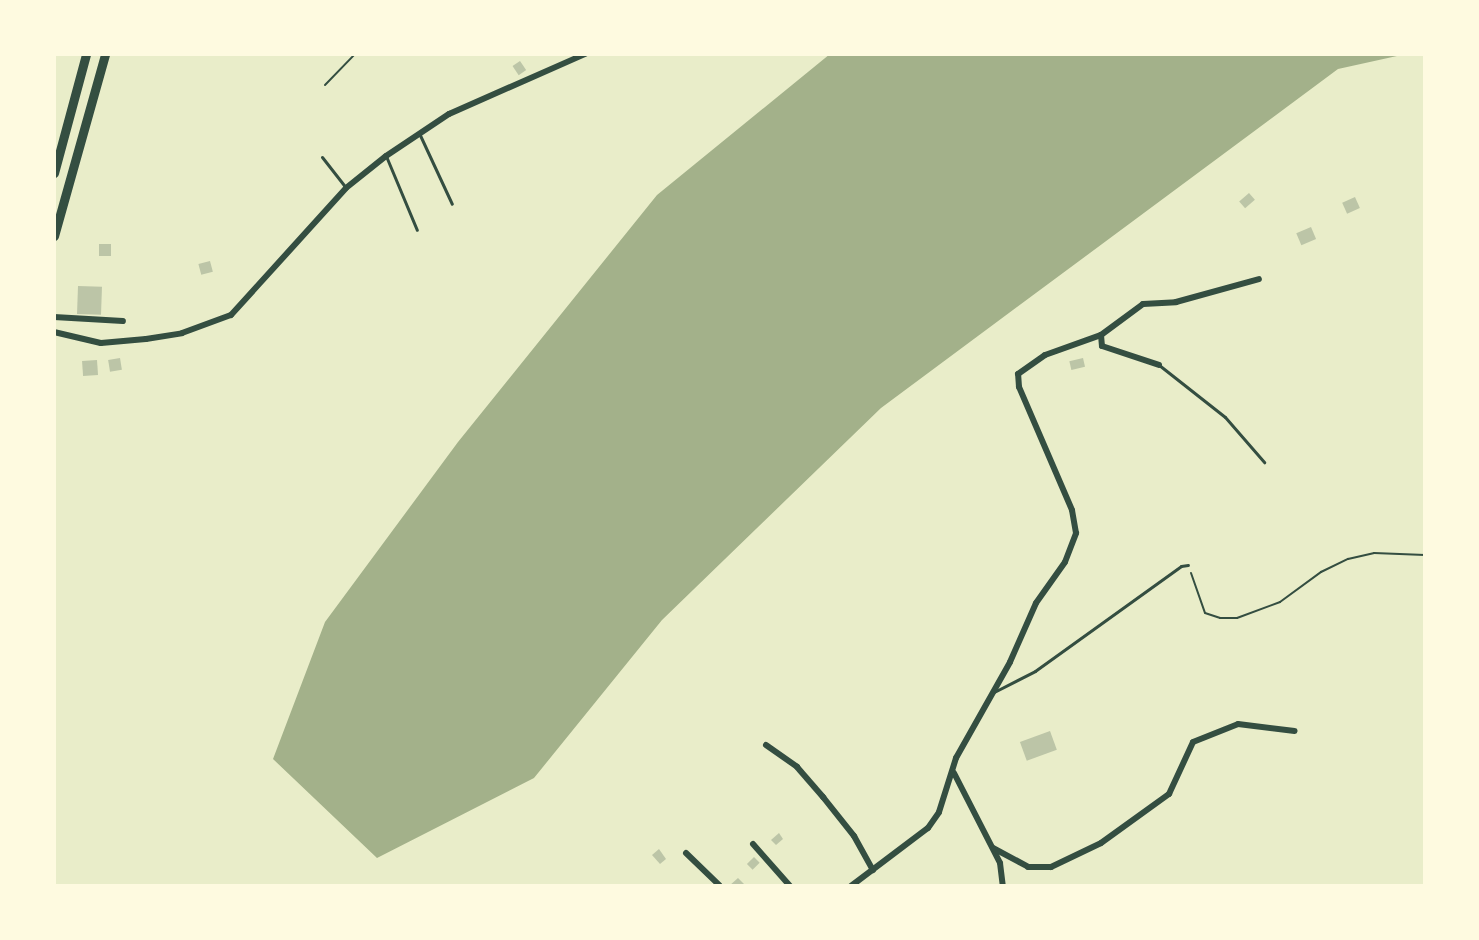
<!DOCTYPE html>
<html>
<head>
<meta charset="utf-8">
<style>
  body { margin:0 }
  #map { position:relative; width:1479px; height:940px; overflow:hidden; background:#e9edc9; font-family:Helvetica,sans-serif }
  div>[style] { position:absolute }
  .water>* { inset:0; background:#a3b18a }
  .building>* { inset:0; background:#bcc5a7; transform-origin:0 0 }
  .path>* { height:2px; margin:-1px; padding:0 1px; transform-origin:1px; border-radius:1px; background:#344e41 }
  .service>* { height:3px; margin:-1.5px; padding:0 1.5px; transform-origin:1.5px; border-radius:1.5px; background:#344e41 }
  .minor>* { height:6px; margin:-3px; padding:0 3px; transform-origin:3px; border-radius:3px; background:#344e41 }
  .primary>* { height:9px; margin:-4.5px; padding:0 4.5px; transform-origin:4.5px; border-radius:4.5px; background:#344e41 }
  span { translate:-50% -50%; white-space:nowrap; text-align:center; line-height:1.15; -webkit-text-stroke:6px #fefae0; paint-order:stroke }
  .frame { position:absolute; inset:0; border:56px solid #fefae0; pointer-events:none }
</style>
</head>
<body>
<div id="map">
  <div class="water">
    <i style="clip-path:polygon(830px 54px,1406px 54px,1338px 69px,881px 408px,662px 620px,534px 778px,377px 858px,273px 759px,325px 622px,458px 442px,657px 195px)"></i>
  </div>
  <div class="building">
    <i style="left:520px;top:61px;width:11px;height:9px;rotate:56deg"></i>
    <i style="left:1249px;top:193px;width:9px;height:13px;rotate:49deg"></i>
    <i style="left:1355px;top:197px;width:12px;height:14px;rotate:66deg"></i>
    <i style="left:1311px;top:227px;width:13px;height:16px;rotate:67deg"></i>
    <i style="left:99px;top:244px;width:12px;height:12px"></i>
    <i style="left:210px;top:261px;width:11px;height:12px;rotate:75deg"></i>
    <i style="left:78px;top:286px;width:24px;height:28px;rotate:2deg"></i>
    <i style="left:120px;top:358px;width:12px;height:12px;rotate:81deg"></i>
    <i style="left:1083px;top:358px;width:9px;height:14px;rotate:77deg"></i>
    <i style="left:97px;top:360px;width:15px;height:15px;rotate:86deg"></i>
    <i style="left:1050px;top:731px;width:20px;height:32px;rotate:70deg"></i>
    <i style="clip-path:polygon(779px 833px,783px 839px,776px 845px,771px 840px)"></i>
    <i style="clip-path:polygon(659px 849px,666px 859px,660px 864px,652px 855px)"></i>
    <i style="left:754px;top:857px;width:8px;height:10px;rotate:45deg"></i>
    <i style="clip-path:polygon(738px 878px,746px 886px,729px 886px)"></i>
  </div>
  <div class="path">
    <i style="left:325px;top:85px;width:43px;rotate:-45.9deg"></i>
    <i style="left:1191px;top:573px;width:42px;rotate:70.7deg"></i>
    <i style="left:1205px;top:613px;width:16px;rotate:18deg"></i>
    <i style="left:1220px;top:618px;width:17px"></i>
    <i style="left:1237px;top:618px;width:46px;rotate:-20.4deg"></i>
    <i style="left:1280px;top:602px;width:51px;rotate:-36.2deg"></i>
    <i style="left:1321px;top:572px;width:30px;rotate:-26deg"></i>
    <i style="left:1348px;top:559px;width:27px;rotate:-13deg"></i>
    <i style="left:1374px;top:553px;width:51px;rotate:2.2deg"></i>
  </div>
  <div class="service">
    <i style="left:419px;top:133px;width:78px;rotate:65.1deg"></i>
    <i style="left:386px;top:156px;width:80px;rotate:67.3deg"></i>
    <i style="left:322px;top:157px;width:39px;rotate:52deg"></i>
    <i style="left:1159px;top:365px;width:84px;rotate:38.2deg"></i>
    <i style="left:1225px;top:417px;width:60px;rotate:49.1deg"></i>
    <i style="left:994px;top:692px;width:46px;rotate:-27.1deg"></i>
    <i style="left:1035px;top:671px;width:180px;rotate:-35.7deg"></i>
    <i style="left:1181px;top:566px;width:7px;rotate:-8deg"></i>
  </div>
  <div class="minor">
    <i style="left:54px;top:317px;width:69px;rotate:3.3deg"></i>
    <i style="left:54px;top:332px;width:48px;rotate:13.2deg"></i>
    <i style="left:101px;top:343px;width:45px;rotate:-5.1deg"></i>
    <i style="left:146px;top:339px;width:36px;rotate:-9deg"></i>
    <i style="left:182px;top:333px;width:52px;rotate:-20.2deg"></i>
    <i style="left:231px;top:315px;width:171px;rotate:-47.8deg"></i>
    <i style="left:346px;top:188px;width:51px;rotate:-38.7deg"></i>
    <i style="left:386px;top:156px;width:76px;rotate:-33.7deg"></i>
    <i style="left:449px;top:114px;width:149px;rotate:-23.8deg"></i>
    <i style="left:1101px;top:335px;width:52px;rotate:-36.4deg"></i>
    <i style="left:1143px;top:304px;width:33px;rotate:-3deg"></i>
    <i style="left:1176px;top:302px;width:86px;rotate:-15.5deg"></i>
    <i style="left:766px;top:745px;width:38px;rotate:35deg"></i>
    <i style="left:797px;top:767px;width:40px;rotate:49deg"></i>
    <i style="left:823px;top:797px;width:50px;rotate:51.5deg"></i>
    <i style="left:854px;top:836px;width:39px;rotate:61deg"></i>
    <i style="left:954px;top:773px;width:101px;rotate:62.9deg"></i>
    <i style="left:1000px;top:863px;width:23px;rotate:83deg"></i>
    <i style="left:753px;top:844px;width:56px;rotate:48.6deg"></i>
    <i style="left:993px;top:848px;width:40px;rotate:28deg"></i>
    <i style="left:1028px;top:867px;width:23px"></i>
    <i style="left:1051px;top:867px;width:55px;rotate:-25.6deg"></i>
    <i style="left:1101px;top:843px;width:84px;rotate:-35.8deg"></i>
    <i style="left:1169px;top:794px;width:57px;rotate:-65.2deg"></i>
    <i style="left:1193px;top:742px;width:48px;rotate:-21.8deg"></i>
    <i style="left:1238px;top:724px;width:57px;rotate:7deg"></i>
    <i style="left:686px;top:853px;width:47px;rotate:44.1deg"></i>
    <i style="left:851px;top:886px;width:96px;rotate:-37deg"></i>
    <i style="left:928px;top:828px;width:19px;rotate:-55deg"></i>
    <i style="left:939px;top:812px;width:57px;rotate:-72.5deg"></i>
    <i style="left:956px;top:758px;width:110px;rotate:-60.6deg"></i>
    <i style="left:1010px;top:662px;width:64px;rotate:-66.2deg"></i>
    <i style="left:1036px;top:603px;width:50px;rotate:-54.7deg"></i>
    <i style="left:1065px;top:562px;width:31px;rotate:-69deg"></i>
    <i style="left:1076px;top:533px;width:23px;rotate:-100deg"></i>
    <i style="left:1072px;top:510px;width:134px;rotate:-113.3deg"></i>
    <i style="left:1019px;top:387px;width:13px;rotate:-94deg"></i>
    <i style="left:1018px;top:374px;width:33px;rotate:-35deg"></i>
    <i style="left:1045px;top:355px;width:59px;rotate:-19.7deg"></i>
    <i style="left:1101px;top:335px;width:11px;rotate:85deg"></i>
    <i style="left:1102px;top:346px;width:60px;rotate:18.4deg"></i>
  </div>
  <div class="primary">
    <i style="left:54px;top:173px;width:123px;rotate:-74.9deg"></i>
    <i style="left:54px;top:236px;width:189px;rotate:-74.3deg"></i>
  </div>
  <div class="frame"></div>
</div>
</body>
</html>
